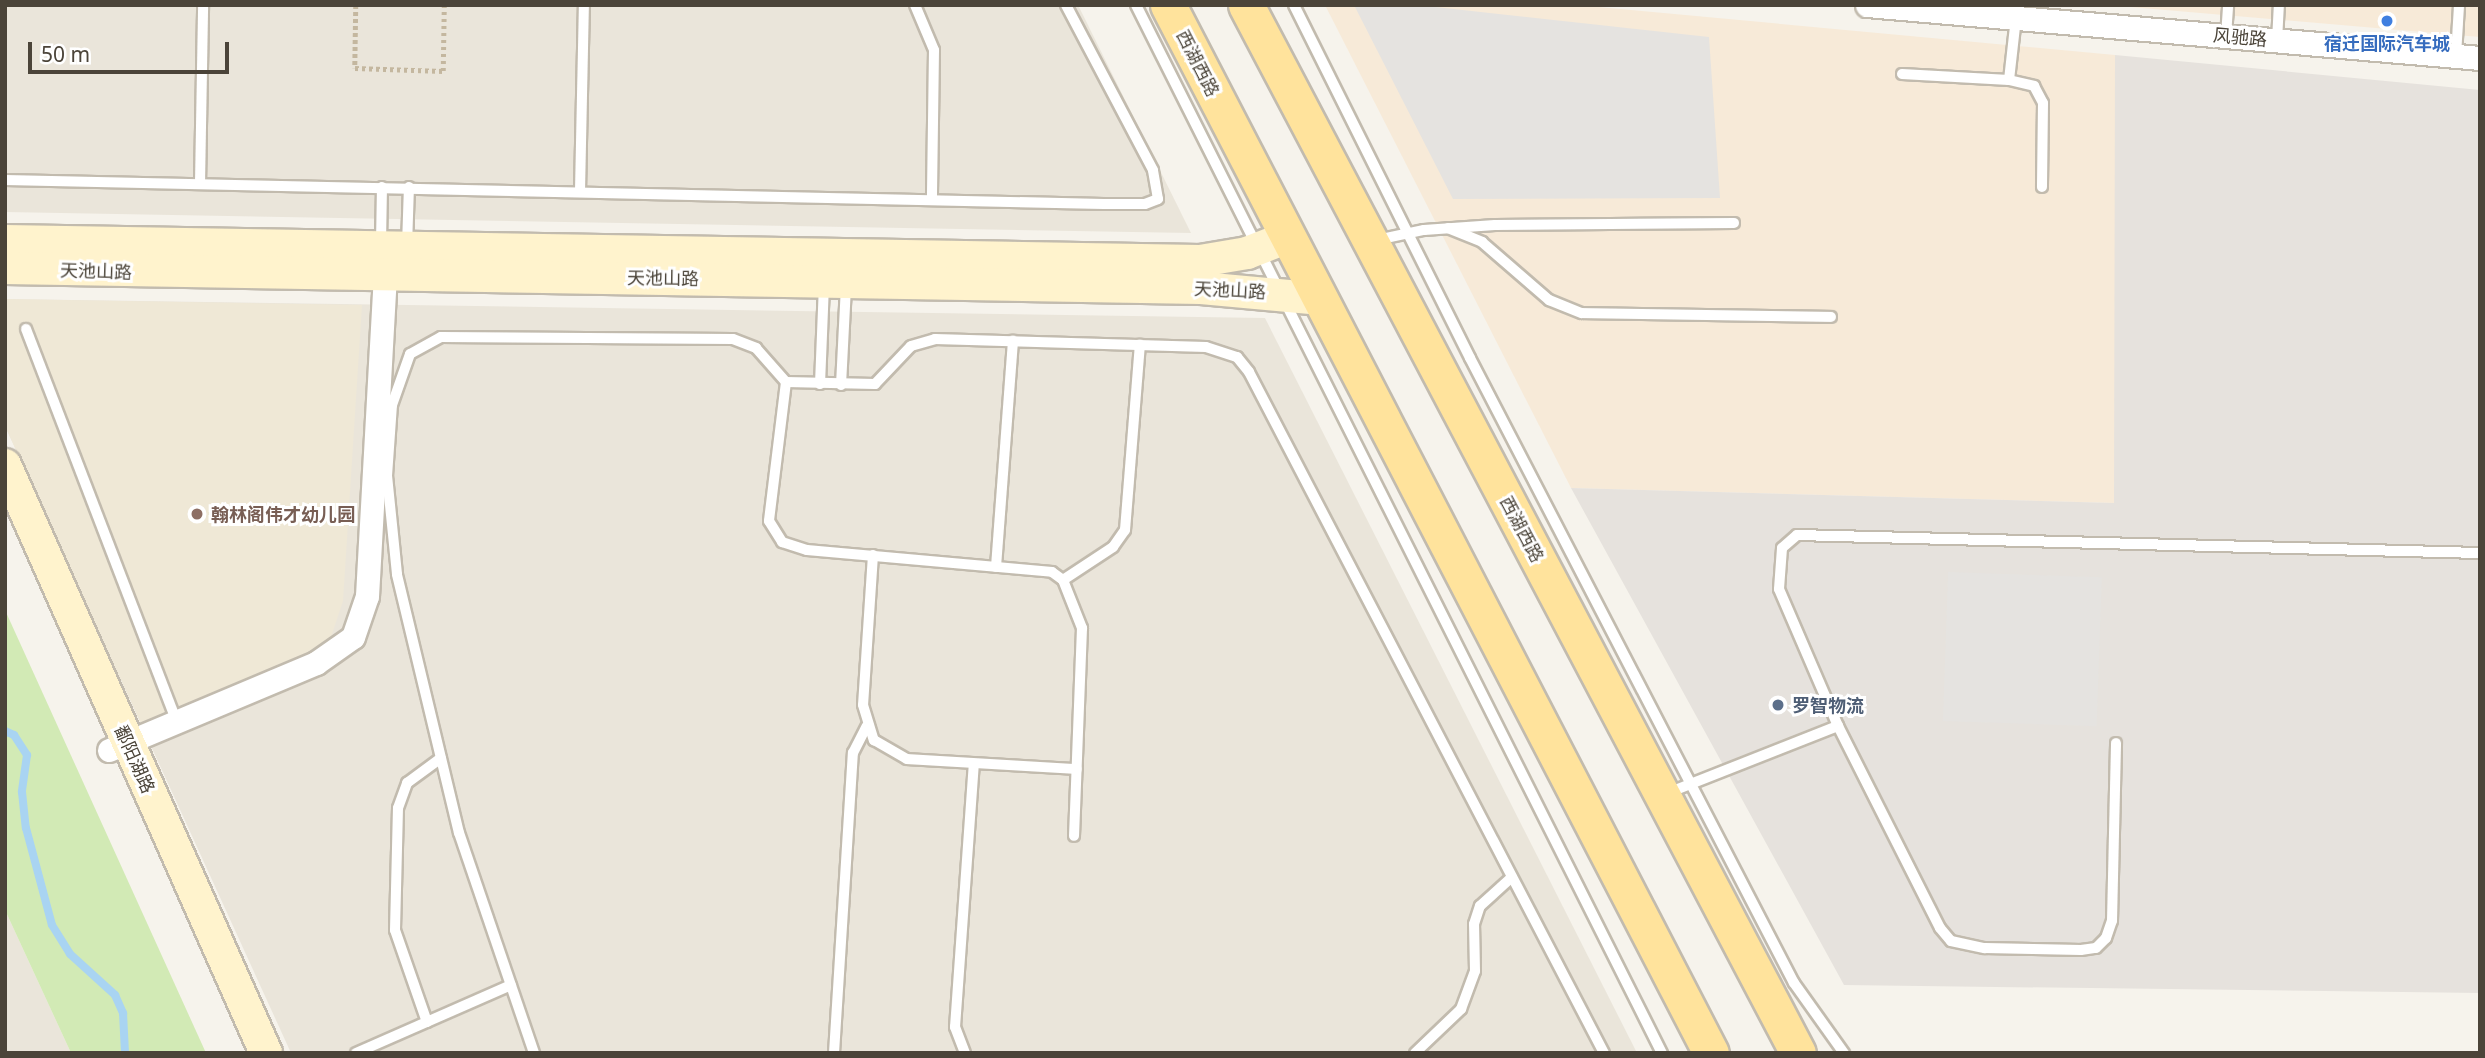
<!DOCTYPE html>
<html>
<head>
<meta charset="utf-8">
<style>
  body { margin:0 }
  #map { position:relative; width:2485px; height:1058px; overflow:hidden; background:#f6f3ec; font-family:"Noto Sans","Noto Sans SC",sans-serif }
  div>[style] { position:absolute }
  .residential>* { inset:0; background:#eae5da }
  .commercial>* { inset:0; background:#f7ead8 }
  .industrial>* { inset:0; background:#e6e2dd }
  .education>* { inset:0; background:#efe8d6 }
  .green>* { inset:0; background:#d2eab5 }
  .parking>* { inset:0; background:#e5e3e0; transform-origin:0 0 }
  .stream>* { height:8px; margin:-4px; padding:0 4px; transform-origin:4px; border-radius:4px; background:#a9d4f2 }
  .path>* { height:4.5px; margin-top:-2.25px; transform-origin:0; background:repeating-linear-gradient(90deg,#c4b79f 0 3.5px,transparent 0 7px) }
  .roads { filter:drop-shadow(2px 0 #c2bbae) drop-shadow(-2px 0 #c2bbae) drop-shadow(0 2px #c2bbae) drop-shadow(0 -2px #c2bbae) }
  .lane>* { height:10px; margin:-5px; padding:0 5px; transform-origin:5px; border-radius:5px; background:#fff }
  .street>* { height:23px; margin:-11.5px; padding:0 11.5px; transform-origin:11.5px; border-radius:11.5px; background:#fff }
  .secondary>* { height:32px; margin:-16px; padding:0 16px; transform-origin:16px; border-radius:16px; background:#fff3cd }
  .primary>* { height:35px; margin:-17.5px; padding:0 17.5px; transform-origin:17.5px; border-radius:17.5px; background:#ffe39c }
  .dots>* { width:19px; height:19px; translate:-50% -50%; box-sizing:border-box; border:4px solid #fff; border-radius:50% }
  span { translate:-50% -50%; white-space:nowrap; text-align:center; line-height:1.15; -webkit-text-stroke:6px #fff; paint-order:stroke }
  .street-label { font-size:18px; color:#4b4439 }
  .shop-label { font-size:18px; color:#366cbe; font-weight:700 }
  .education-label { font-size:18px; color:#785e54; font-weight:700 }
  .left { translate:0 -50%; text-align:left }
  .service-label { font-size:18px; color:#4e5e75; font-weight:700 }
  .frame { position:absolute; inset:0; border:7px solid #4b4439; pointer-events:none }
  .scale { position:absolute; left:28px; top:42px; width:201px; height:32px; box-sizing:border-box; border:4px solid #4b4439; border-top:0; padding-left:9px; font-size:21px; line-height:24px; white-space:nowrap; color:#4b4439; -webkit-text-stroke:5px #fff; paint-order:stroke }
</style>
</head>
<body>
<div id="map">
  <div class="residential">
    <i style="clip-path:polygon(5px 5px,1078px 5px,1191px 233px,5px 212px)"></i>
    <i style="clip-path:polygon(5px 299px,1265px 318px,1637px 1053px,291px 1053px,5px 426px)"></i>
    <i style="clip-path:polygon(5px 910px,71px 1053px,5px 1053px)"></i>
  </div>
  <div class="commercial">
    <i style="clip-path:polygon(1325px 5px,1577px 5px,2115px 55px,2115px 503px,1571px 488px)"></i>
    <i style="clip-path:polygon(2107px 5px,2480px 5px,2480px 37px)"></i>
  </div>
  <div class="industrial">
    <i style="clip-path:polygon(2115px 55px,2480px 90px,2480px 993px,1844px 985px,1571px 488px,2114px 503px)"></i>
  </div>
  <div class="education">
    <i style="clip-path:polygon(5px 299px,362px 305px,343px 601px,331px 637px,318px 649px,141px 723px,5px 426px)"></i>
  </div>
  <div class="green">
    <i style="clip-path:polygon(5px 610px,206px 1053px,71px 1053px,5px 910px)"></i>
  </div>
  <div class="parking">
    <i style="clip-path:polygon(1354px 5px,1417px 5px,1709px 37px,1720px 198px,1453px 199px)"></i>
    <i style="left:1948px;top:572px;width:154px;height:149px;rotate:2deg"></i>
  </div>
  <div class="stream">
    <i style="left:5px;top:731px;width:10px;rotate:24deg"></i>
    <i style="left:14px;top:735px;width:24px;rotate:57deg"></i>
    <i style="left:27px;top:755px;width:37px;rotate:98deg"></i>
    <i style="left:22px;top:792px;width:36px;rotate:84deg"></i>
    <i style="left:26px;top:828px;width:100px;rotate:75deg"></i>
    <i style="left:52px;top:925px;width:34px;rotate:58deg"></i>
    <i style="left:70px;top:954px;width:61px;rotate:42.3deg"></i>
    <i style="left:115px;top:995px;width:20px;rotate:66deg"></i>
    <i style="left:123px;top:1013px;width:40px;rotate:87.1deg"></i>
  </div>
  <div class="path">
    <i style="left:356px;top:5px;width:63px;rotate:90.9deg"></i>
    <i style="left:355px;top:68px;width:88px;rotate:2deg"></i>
    <i style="left:443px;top:71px;width:66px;rotate:-89.1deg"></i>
  </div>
  <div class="roads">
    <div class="lane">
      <i style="left:915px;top:5px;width:49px;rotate:67.1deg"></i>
      <i style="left:934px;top:50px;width:150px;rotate:90.8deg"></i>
      <i style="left:1136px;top:5px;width:1173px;rotate:63.35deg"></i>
      <i style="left:1294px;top:5px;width:394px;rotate:63.5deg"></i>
      <i style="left:1470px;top:358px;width:704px;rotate:62.6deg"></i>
      <i style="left:1794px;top:983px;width:86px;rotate:54.5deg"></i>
      <i style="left:2226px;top:36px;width:31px;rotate:-86deg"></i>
      <i style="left:2277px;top:41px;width:36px;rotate:-87deg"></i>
      <i style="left:2456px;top:56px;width:51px;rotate:-86.6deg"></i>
      <i style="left:1902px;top:74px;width:107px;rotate:3.2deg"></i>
      <i style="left:2009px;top:80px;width:26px;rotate:13deg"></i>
      <i style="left:2034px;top:86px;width:19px;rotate:62deg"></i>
      <i style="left:2043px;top:103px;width:84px;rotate:90.7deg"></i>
      <i style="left:2009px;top:80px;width:62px;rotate:-83.6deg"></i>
      <i style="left:5px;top:180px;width:1099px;rotate:1.25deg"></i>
      <i style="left:1104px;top:204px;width:41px"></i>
      <i style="left:1145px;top:204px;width:14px;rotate:-21deg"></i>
      <i style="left:1158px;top:199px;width:29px;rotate:-100deg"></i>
      <i style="left:1153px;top:170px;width:187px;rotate:-117.8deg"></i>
      <i style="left:200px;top:184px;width:179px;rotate:-89deg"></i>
      <i style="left:580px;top:191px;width:186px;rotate:-88.8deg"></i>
      <i style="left:1448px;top:228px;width:37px;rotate:22deg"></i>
      <i style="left:1482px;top:242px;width:89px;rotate:40.9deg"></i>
      <i style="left:1549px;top:300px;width:35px;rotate:22deg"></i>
      <i style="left:1582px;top:313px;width:249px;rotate:0.9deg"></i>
      <i style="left:1376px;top:240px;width:49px;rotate:-11.8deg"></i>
      <i style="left:1424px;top:230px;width:71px;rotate:-4deg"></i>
      <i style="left:1495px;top:225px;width:239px;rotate:-0.5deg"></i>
      <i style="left:381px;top:243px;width:56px;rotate:-89deg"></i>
      <i style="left:407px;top:246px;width:59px;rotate:-88.1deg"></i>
      <i style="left:26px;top:329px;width:421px;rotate:69deg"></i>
      <i style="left:786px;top:382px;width:89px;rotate:1.3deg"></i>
      <i style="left:875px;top:384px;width:52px;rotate:-46.5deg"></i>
      <i style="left:911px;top:346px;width:25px;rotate:-16deg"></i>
      <i style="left:935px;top:339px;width:271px;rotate:1.7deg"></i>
      <i style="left:1206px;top:347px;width:33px;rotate:18deg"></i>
      <i style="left:1237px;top:357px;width:19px;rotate:51deg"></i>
      <i style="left:1249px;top:372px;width:768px;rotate:62.47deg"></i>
      <i style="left:820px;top:384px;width:98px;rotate:-87.7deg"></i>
      <i style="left:841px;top:385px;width:99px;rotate:-87.1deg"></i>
      <i style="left:873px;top:555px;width:150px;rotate:93.8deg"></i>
      <i style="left:863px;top:705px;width:37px;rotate:73deg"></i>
      <i style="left:874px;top:740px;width:38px;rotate:30deg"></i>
      <i style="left:907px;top:759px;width:170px;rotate:3.4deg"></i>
      <i style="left:996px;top:567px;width:227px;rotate:-85.7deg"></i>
      <i style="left:1063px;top:580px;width:60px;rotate:-33.4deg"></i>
      <i style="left:1113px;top:547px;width:21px;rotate:-55deg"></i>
      <i style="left:1125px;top:530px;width:186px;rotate:-85.4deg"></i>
      <i style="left:1838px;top:726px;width:226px;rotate:63.2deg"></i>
      <i style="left:1940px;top:928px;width:17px;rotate:50deg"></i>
      <i style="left:1951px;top:941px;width:35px;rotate:12deg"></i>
      <i style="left:1985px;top:948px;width:96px;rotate:1.2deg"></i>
      <i style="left:2081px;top:950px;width:15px;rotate:-8deg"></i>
      <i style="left:2096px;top:948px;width:14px;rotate:-45deg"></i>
      <i style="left:2106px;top:938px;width:18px;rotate:-71deg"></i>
      <i style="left:2112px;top:921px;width:178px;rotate:-88.7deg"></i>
      <i style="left:1665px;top:794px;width:186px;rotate:-21.5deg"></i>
      <i style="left:1838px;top:726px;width:149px;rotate:-113.3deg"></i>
      <i style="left:1779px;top:589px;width:41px;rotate:-85.8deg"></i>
      <i style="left:1782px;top:548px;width:20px;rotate:-41deg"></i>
      <i style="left:1797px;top:535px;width:683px;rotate:1.51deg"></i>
      <i style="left:427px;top:1022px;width:97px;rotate:-109.2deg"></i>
      <i style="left:395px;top:930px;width:122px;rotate:-88.6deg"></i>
      <i style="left:398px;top:808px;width:27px;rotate:-70deg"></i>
      <i style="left:407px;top:783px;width:42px;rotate:-36.3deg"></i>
      <i style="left:356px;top:1053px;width:169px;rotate:-23.7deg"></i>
      <i style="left:534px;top:1053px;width:232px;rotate:-108.8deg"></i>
      <i style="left:459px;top:833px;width:266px;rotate:-103.5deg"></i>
      <i style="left:397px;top:574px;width:99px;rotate:-95.8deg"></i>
      <i style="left:387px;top:476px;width:71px;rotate:-86deg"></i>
      <i style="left:392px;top:405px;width:54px;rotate:-70.6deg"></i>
      <i style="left:410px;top:354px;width:35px;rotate:-29deg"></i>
      <i style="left:441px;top:337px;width:292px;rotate:0.4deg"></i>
      <i style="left:733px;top:339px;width:25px;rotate:21deg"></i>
      <i style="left:756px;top:348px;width:45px;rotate:48.6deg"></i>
      <i style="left:786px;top:382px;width:140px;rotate:97deg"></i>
      <i style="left:769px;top:521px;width:25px;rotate:58deg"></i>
      <i style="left:782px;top:542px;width:26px;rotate:18deg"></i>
      <i style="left:807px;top:550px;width:246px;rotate:5.1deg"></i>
      <i style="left:1052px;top:572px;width:14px;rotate:36deg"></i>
      <i style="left:1063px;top:580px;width:52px;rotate:68.4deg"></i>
      <i style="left:1082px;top:628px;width:208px;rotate:92.2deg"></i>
      <i style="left:834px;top:1053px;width:301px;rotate:-86.4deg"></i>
      <i style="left:853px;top:753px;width:30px;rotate:-63deg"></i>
      <i style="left:965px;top:1053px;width:28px;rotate:-111deg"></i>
      <i style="left:955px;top:1027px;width:264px;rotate:-85.9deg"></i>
      <i style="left:1415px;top:1053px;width:64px;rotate:-43.7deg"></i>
      <i style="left:1461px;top:1009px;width:40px;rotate:-69.8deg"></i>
      <i style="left:1475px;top:971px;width:47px;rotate:-91.2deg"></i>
      <i style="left:1474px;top:924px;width:19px;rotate:-72deg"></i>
      <i style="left:1480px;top:906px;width:43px;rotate:-42.2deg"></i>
    </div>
    <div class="street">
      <i style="left:1867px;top:5px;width:615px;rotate:4.94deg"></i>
      <i style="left:109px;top:750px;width:225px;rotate:-22.8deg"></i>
      <i style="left:316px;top:663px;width:45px;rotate:-35.1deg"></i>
      <i style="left:353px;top:637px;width:43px;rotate:-71.1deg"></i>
      <i style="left:367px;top:596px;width:339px;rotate:-86.8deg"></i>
    </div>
    <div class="secondary">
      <i style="left:5px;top:241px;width:1195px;rotate:0.96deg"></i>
      <i style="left:1200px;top:261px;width:48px;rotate:-9.7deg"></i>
      <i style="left:1247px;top:253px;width:44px;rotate:-21.3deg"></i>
      <i style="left:5px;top:268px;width:1196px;rotate:0.96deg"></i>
      <i style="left:1201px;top:288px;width:121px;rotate:5.2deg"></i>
      <i style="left:5px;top:465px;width:643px;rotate:66.06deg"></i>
    </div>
    <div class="primary">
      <i style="left:1168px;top:5px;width:1180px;rotate:62.61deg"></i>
      <i style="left:1246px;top:5px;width:1184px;rotate:62.22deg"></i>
    </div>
  </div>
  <div class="dots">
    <i style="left:2387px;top:21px;background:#3f7fe0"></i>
    <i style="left:197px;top:514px;background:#8d6e63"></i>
    <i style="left:1778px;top:705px;background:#5c6f8a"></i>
  </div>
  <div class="street-label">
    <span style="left:2240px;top:37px;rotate:5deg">风驰路</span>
    <span style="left:1198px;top:63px;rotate:63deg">西湖西路</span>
    <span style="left:96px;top:271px;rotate:2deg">天池山路</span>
    <span style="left:663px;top:278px;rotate:1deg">天池山路</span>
    <span style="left:1230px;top:290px;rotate:3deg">天池山路</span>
    <span style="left:1522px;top:529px;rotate:62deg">西湖西路</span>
    <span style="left:135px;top:759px;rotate:66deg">鄱阳湖路</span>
  </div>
  <div class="shop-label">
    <span style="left:2387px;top:43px">宿迁国际汽车城</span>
  </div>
  <div class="education-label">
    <span class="left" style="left:211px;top:514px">翰林阁伟才幼儿园</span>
  </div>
  <div class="service-label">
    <span class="left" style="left:1792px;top:705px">罗智物流</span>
  </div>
  <div class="frame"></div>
  <div class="scale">50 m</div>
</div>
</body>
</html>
